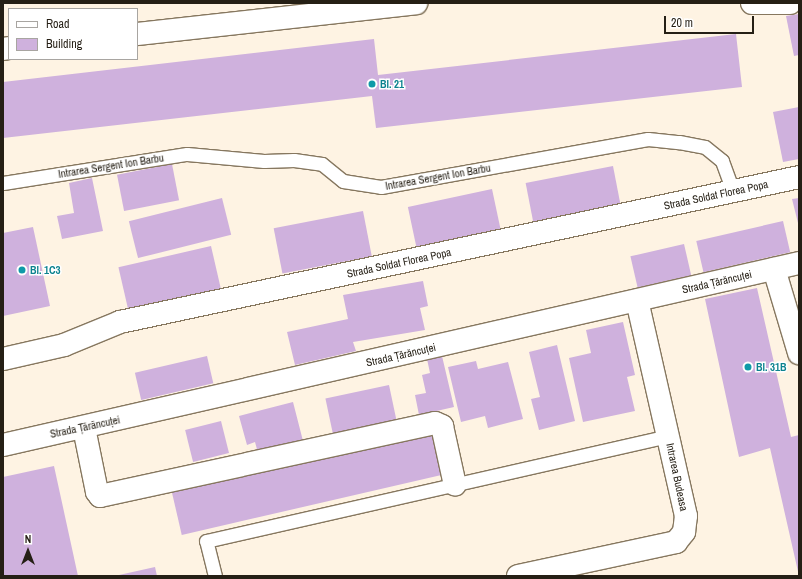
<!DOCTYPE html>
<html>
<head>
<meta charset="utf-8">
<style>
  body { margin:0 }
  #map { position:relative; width:802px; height:579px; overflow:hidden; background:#fef3e3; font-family:"Archivo Narrow",sans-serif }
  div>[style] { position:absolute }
  .building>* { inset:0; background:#cfb1dd; transform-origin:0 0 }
  .roads { filter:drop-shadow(1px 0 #86775f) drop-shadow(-1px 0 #86775f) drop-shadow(0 1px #86775f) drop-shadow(0 -1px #86775f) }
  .service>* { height:13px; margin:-6.5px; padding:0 6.5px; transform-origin:6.5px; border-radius:6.5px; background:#fff }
  .minor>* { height:22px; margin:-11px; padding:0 11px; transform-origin:11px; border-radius:11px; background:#fff }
  .dots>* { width:11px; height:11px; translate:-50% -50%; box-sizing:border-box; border:2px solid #fff; border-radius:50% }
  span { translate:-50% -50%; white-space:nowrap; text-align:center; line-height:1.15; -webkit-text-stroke:3px #fff; paint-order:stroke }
  .culture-label { font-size:11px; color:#0d838f; font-weight:700 }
  .left { translate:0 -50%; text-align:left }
  .street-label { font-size:11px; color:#251f15 }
  .frame { position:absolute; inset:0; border:4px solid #251f15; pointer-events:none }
  .legend { position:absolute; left:8px; top:8px; width:130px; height:52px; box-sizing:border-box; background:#fff; border:1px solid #a8a5a1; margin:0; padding:5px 7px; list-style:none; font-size:12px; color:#251f15 }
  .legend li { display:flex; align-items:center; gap:8px; height:20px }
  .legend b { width:20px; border:1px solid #a8a5a1 }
  .north { position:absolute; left:8px; top:531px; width:40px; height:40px; -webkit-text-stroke:3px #fff; paint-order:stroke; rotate:0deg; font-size:11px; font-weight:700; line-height:16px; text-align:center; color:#251f15 }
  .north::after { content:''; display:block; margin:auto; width:14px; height:18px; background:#251f15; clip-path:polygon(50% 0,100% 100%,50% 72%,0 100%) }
  .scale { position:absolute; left:664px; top:16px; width:90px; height:18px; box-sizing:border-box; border:2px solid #251f15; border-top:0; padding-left:5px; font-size:12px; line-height:14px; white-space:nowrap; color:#251f15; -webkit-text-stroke:3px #fff; paint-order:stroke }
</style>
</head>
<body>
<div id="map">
  <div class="building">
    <i style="clip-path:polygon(799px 14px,799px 55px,794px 56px,786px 16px)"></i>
    <i style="clip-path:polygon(736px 34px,742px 87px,376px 128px,372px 96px,3px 138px,3px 82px,374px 39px,378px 75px)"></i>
    <i style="clip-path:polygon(799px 107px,799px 159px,783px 162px,773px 112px)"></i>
    <i style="left:172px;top:164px;width:37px;height:56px;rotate:79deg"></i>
    <i style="left:613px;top:166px;width:42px;height:89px;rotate:79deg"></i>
    <i style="clip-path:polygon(92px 178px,103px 231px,62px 239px,57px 216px,74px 213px,69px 183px)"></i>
    <i style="left:492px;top:189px;width:44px;height:86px;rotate:78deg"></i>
    <i style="left:222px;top:198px;width:38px;height:96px;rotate:76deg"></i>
    <i style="clip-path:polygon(799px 198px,799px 223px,798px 223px,792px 199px)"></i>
    <i style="left:363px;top:211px;width:46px;height:91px;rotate:79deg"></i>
    <i style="left:783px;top:221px;width:32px;height:89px;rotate:77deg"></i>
    <i style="clip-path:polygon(33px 227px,50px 306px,3px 316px,3px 233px)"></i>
    <i style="left:684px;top:244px;width:32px;height:55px;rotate:77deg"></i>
    <i style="left:211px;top:246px;width:50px;height:95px;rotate:77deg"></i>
    <i style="clip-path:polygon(423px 281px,428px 306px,420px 308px,425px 330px,353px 342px,356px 351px,295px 365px,287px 332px,348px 319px,343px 295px)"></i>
    <i style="clip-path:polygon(757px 288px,791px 437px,799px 435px,799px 576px,770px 448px,739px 457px,705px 299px)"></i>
    <i style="clip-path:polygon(623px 322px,635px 375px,627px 377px,635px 411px,583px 422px,569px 358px,591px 353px,586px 330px)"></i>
    <i style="clip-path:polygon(557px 345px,575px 421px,539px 430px,531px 399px,540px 397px,529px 352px)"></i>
    <i style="left:207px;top:356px;width:28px;height:74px;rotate:77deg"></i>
    <i style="clip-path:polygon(442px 356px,454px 407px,419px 415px,415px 395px,426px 393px,422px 375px,430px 373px,427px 359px)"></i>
    <i style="clip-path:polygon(476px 361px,478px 369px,508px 362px,523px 419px,488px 428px,485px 416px,461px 422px,448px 367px)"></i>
    <i style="left:389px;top:385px;width:39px;height:65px;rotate:78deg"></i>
    <i style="clip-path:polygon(293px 402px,303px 441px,258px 453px,255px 442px,247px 445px,239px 416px)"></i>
    <i style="left:221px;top:421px;width:33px;height:37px;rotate:76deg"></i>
    <i style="left:436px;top:427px;width:48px;height:272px;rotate:77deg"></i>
    <i style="clip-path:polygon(54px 466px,78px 576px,3px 576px,3px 477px)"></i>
    <i style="clip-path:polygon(155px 567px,157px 576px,119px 576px,119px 575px)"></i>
  </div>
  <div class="roads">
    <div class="service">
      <i style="left:3px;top:183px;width:186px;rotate:-9deg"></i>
      <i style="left:187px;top:154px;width:77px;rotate:5.2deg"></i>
      <i style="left:264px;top:161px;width:30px;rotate:-2deg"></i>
      <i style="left:294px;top:160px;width:28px;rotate:8deg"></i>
      <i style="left:322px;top:164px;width:27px;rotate:39deg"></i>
      <i style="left:343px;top:181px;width:38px;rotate:9deg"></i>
      <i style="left:381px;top:187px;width:271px;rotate:-10.2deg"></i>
      <i style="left:648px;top:139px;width:31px;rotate:6deg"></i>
      <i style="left:679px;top:142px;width:26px;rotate:11deg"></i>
      <i style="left:705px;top:147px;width:22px;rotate:39deg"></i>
      <i style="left:722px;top:161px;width:32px;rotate:70deg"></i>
      <i style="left:215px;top:576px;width:36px;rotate:-104deg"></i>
      <i style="left:206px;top:541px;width:474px;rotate:-12.8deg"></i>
    </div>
    <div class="minor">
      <i style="left:752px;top:3px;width:38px"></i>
      <i style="left:137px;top:34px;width:281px;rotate:-6.3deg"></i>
      <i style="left:3px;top:49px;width:6px;rotate:-9deg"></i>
      <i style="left:774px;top:269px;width:88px;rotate:73.4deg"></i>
      <i style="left:3px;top:359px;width:63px;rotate:-12.9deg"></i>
      <i style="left:64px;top:345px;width:61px;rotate:-22.3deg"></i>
      <i style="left:120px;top:322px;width:694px;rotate:-12.05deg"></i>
      <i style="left:84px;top:428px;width:65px;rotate:78.5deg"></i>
      <i style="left:97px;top:492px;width:5px;rotate:53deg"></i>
      <i style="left:100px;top:496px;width:343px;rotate:-12.3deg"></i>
      <i style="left:435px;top:423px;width:8px;rotate:23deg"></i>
      <i style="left:442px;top:426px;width:60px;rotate:77.6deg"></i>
      <i style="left:3px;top:445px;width:817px;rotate:-12.88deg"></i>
      <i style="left:518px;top:576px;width:162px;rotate:-12.1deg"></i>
      <i style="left:676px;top:542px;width:13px;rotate:-51deg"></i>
      <i style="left:684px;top:532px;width:16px;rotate:-83deg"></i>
      <i style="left:686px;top:516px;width:221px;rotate:-102.8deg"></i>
    </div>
  </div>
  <div class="dots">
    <i style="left:372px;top:84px;background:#0f9aa8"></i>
    <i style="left:22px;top:270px;background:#0f9aa8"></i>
    <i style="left:748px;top:367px;background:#0f9aa8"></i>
  </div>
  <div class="culture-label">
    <span class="left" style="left:380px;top:84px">Bl. 21</span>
    <span class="left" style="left:30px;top:270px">Bl. 1C3</span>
    <span class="left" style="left:756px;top:367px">Bl. 31B</span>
  </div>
  <div class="street-label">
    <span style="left:111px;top:166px;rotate:-9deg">Intrarea Sergent Ion Barbu</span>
    <span style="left:438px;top:177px;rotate:-10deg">Intrarea Sergent Ion Barbu</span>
    <span style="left:716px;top:195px;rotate:-12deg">Strada Soldat Florea Popa</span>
    <span style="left:399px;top:263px;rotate:-12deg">Strada Soldat Florea Popa</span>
    <span style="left:717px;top:282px;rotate:-13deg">Strada Țărăncuței</span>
    <span style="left:401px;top:355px;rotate:-13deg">Strada Țărăncuței</span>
    <span style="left:85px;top:427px;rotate:-12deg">Strada Țărăncuței</span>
    <span style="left:677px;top:477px;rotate:78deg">Intrarea Budeasa</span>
  </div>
  <div class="frame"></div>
  <ul class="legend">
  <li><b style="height:5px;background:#fff"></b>Road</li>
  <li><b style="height:11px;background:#cfb1dd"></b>Building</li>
  </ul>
  <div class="north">N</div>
  <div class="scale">20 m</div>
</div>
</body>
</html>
